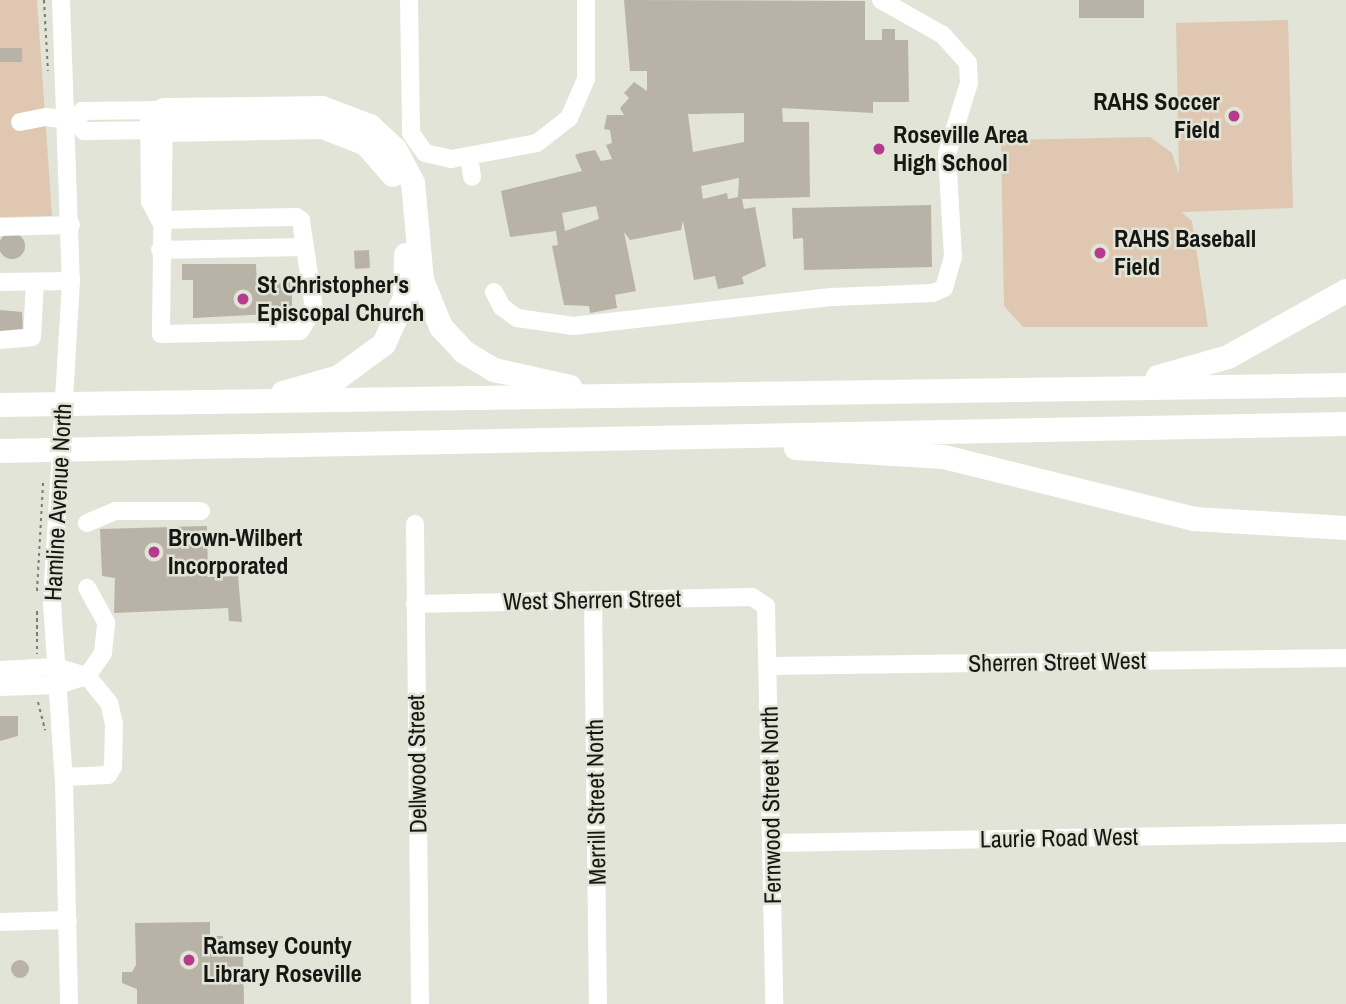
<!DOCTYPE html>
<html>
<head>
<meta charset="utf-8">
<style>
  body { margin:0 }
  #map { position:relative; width:1346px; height:1004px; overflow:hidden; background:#e1e4d6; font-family:"Archivo Narrow",sans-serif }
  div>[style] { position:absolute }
  .green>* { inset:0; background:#e0c7b1 }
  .building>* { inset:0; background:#b8b3a6; transform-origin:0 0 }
  .round { border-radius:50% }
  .path>* { height:2px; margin-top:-1px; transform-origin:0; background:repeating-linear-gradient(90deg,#7a7c73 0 3.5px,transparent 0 7px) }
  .minor>* { height:18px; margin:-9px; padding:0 9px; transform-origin:9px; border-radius:9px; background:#fff }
  .highway>* { height:24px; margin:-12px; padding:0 12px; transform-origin:12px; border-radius:12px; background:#fff }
  .dots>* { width:19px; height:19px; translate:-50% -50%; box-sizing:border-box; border:4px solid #e1e4d6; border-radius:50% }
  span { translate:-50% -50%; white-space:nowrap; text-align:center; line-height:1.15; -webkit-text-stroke:5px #e1e4d6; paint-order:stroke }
  .poi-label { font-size:24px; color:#161612; font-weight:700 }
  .right { translate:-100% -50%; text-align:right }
  .left { translate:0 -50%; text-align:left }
  .street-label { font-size:24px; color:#161612 }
</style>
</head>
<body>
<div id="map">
  <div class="green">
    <i style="clip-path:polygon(0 0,37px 0,52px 216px,0 217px)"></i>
    <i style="clip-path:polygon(1288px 20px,1293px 208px,1181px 212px,1192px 221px,1208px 327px,1023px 327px,1004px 306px,1001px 140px,1150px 137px,1172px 153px,1179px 174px,1176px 23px)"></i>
  </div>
  <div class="building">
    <i style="clip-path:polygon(evenodd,624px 0,865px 1px,865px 40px,882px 40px,882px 29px,895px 29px,895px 40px,908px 40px,909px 102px,873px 102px,873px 113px,782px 108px,783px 122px,809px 122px,810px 197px,742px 199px,744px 209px,755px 207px,766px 266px,742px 277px,744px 284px,718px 289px,715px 276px,694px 280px,683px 221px,681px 230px,630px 240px,624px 232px,636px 291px,615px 295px,617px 308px,590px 313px,589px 306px,564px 305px,552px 246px,558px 245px,556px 231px,510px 237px,501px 191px,582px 171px,575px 155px,580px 153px,595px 150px,601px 161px,612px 159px,606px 145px,612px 143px,610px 130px,604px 129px,607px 115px,624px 115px,620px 108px,629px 98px,624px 93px,634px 82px,647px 91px,647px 71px,630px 71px,624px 0,744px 113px,744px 142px,693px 152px,688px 114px,744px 113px,624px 0,739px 178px,738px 197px,728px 199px,727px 193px,703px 199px,701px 186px,739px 178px,624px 0,596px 206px,599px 219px,565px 231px,562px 213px,596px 206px)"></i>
    <i style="left:1144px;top:0;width:18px;height:65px;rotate:90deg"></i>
    <i style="left:0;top:48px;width:22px;height:14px"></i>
    <i style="clip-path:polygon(931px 205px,932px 267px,804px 270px,803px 238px,793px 239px,792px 208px)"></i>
    <i class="round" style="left:-1px;top:233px;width:26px;height:26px"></i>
    <i style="left:369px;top:250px;width:18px;height:15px;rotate:87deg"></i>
    <i style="clip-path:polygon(182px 264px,256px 264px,257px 286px,292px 282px,292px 313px,193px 318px,193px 280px,182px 280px)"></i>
    <i style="clip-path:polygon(0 310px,22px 312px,23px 333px,0 332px)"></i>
    <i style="clip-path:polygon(207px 526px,208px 577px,238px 576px,242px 622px,229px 621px,228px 608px,114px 613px,115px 578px,102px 576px,100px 529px)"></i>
    <i style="clip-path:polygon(0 716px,18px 716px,18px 736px,0 741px)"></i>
    <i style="clip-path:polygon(210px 922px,210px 936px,223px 936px,223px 954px,243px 954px,244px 1004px,137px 1004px,137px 989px,122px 983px,122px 972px,132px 972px,136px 965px,135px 923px)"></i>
    <i class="round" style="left:11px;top:960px;width:18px;height:18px"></i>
  </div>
  <div class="path">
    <i style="left:44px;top:0;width:71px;rotate:86.8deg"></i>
    <i style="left:37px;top:591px;width:109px;rotate:-86.8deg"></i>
    <i style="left:37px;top:611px;width:43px;rotate:90deg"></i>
    <i style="left:38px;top:702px;width:29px;rotate:76deg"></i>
  </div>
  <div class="minor">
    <i style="left:61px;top:0;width:281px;rotate:88deg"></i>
    <i style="left:71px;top:281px;width:322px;rotate:93.4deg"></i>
    <i style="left:52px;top:602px;width:179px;rotate:86.2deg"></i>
    <i style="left:64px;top:781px;width:223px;rotate:88.7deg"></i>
    <i style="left:409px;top:0;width:133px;rotate:89.1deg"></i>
    <i style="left:411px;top:133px;width:24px;rotate:55deg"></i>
    <i style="left:425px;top:153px;width:27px;rotate:13deg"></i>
    <i style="left:451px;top:159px;width:87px;rotate:-10.5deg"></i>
    <i style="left:537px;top:143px;width:41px;rotate:-38deg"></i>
    <i style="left:569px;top:118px;width:43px;rotate:-66.4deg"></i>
    <i style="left:586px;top:79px;width:79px;rotate:-90deg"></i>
    <i style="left:149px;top:110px;width:92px;rotate:89.4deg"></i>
    <i style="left:150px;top:202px;width:21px;rotate:61deg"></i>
    <i style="left:76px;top:121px;width:12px;rotate:-59deg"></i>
    <i style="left:82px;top:111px;width:82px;rotate:-0.7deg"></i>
    <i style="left:164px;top:110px;width:224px;rotate:90.8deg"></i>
    <i style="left:161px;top:334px;width:139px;rotate:-1.2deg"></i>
    <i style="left:300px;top:331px;width:26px;rotate:-58deg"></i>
    <i style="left:314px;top:309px;width:63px;rotate:-98.3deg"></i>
    <i style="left:76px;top:121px;width:13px;rotate:51deg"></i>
    <i style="left:84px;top:131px;width:74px;rotate:-0.8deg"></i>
    <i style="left:20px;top:122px;width:26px;rotate:-11deg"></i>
    <i style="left:46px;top:117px;width:30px;rotate:8deg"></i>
    <i style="left:469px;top:157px;width:20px;rotate:81deg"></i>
    <i style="left:160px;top:220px;width:136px;rotate:-1.3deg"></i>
    <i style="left:296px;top:217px;width:6px;rotate:31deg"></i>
    <i style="left:301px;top:220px;width:27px;rotate:82deg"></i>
    <i style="left:305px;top:247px;width:145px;rotate:178.8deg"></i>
    <i style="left:0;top:227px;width:71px;rotate:-1.6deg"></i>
    <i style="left:0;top:282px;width:71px;rotate:-0.8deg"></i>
    <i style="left:494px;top:292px;width:17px;rotate:62deg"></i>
    <i style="left:502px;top:307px;width:19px;rotate:36deg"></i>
    <i style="left:517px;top:318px;width:57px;rotate:8.1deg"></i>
    <i style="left:573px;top:326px;width:262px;rotate:-6.4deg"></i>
    <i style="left:833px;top:297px;width:100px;rotate:-2.3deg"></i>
    <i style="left:933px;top:293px;width:12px;rotate:-24deg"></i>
    <i style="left:944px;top:288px;width:32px;rotate:-74deg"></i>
    <i style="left:953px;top:257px;width:103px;rotate:-93.3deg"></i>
    <i style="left:947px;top:154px;width:74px;rotate:-72.8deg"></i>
    <i style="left:969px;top:83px;width:20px;rotate:-93deg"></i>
    <i style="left:968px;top:63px;width:38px;rotate:-132deg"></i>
    <i style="left:943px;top:35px;width:71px;rotate:-150.6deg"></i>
    <i style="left:0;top:340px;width:32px;rotate:-5deg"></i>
    <i style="left:32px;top:337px;width:55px;rotate:-86.9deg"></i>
    <i style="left:87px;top:523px;width:30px;rotate:-23deg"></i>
    <i style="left:115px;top:511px;width:86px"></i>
    <i style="left:415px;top:524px;width:480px;rotate:89.4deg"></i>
    <i style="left:593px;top:600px;width:404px;rotate:89.3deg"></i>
    <i style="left:415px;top:604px;width:337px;rotate:-1.2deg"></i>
    <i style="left:752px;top:597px;width:17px;rotate:33deg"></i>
    <i style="left:766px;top:606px;width:398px;rotate:88.8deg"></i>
    <i style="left:769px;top:666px;width:577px;rotate:-0.79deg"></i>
    <i style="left:0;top:670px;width:55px;rotate:-3.1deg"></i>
    <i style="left:55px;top:667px;width:33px;rotate:16deg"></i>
    <i style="left:87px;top:676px;width:31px;rotate:163deg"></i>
    <i style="left:57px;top:685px;width:57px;rotate:178deg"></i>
    <i style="left:64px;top:777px;width:44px;rotate:-2.6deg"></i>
    <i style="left:108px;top:775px;width:9px;rotate:-58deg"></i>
    <i style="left:113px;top:767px;width:43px;rotate:-88.7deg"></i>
    <i style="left:114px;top:724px;width:22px;rotate:-103deg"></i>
    <i style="left:109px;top:703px;width:35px;rotate:-129deg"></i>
    <i style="left:87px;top:676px;width:28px;rotate:-55deg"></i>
    <i style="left:103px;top:653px;width:31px;rotate:-84deg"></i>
    <i style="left:106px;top:622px;width:39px;rotate:-119deg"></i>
    <i style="left:772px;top:843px;width:574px;rotate:-1deg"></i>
    <i style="left:0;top:922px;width:68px;rotate:-1.7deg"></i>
  </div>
  <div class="highway">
    <i style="left:164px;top:110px;width:158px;rotate:-0.7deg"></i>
    <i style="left:322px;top:108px;width:51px;rotate:20.6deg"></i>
    <i style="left:370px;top:126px;width:34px;rotate:43deg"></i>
    <i style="left:395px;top:149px;width:38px;rotate:62deg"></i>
    <i style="left:413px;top:183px;width:97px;rotate:84.7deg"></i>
    <i style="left:422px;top:280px;width:51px;rotate:68deg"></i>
    <i style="left:441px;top:327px;width:34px;rotate:47deg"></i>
    <i style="left:464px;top:352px;width:35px;rotate:31deg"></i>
    <i style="left:494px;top:370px;width:78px;rotate:12.6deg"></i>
    <i style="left:164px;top:130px;width:159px;rotate:-1.1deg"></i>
    <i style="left:323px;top:127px;width:46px;rotate:21.6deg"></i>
    <i style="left:366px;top:144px;width:41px;rotate:48.9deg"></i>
    <i style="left:1158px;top:377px;width:73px;rotate:-15.9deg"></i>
    <i style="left:1228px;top:357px;width:135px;rotate:-29.2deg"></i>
    <i style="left:283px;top:393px;width:58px;rotate:-15.9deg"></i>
    <i style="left:339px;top:377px;width:56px;rotate:-36.3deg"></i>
    <i style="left:384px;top:344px;width:51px;rotate:-65.5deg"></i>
    <i style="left:405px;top:298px;width:43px;rotate:-88.7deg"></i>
    <i style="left:0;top:405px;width:1346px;rotate:-0.85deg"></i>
    <i style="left:796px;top:448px;width:148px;rotate:3.5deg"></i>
    <i style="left:944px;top:457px;width:258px;rotate:13.9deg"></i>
    <i style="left:1194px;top:519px;width:152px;rotate:3.4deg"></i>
    <i style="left:0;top:451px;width:1346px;rotate:-1.15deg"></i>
  </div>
  <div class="dots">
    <i style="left:1234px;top:116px;background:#b53b8d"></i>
    <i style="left:879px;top:149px;background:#b53b8d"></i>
    <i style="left:1100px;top:253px;background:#b53b8d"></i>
    <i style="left:243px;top:299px;background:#b53b8d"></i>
    <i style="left:154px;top:552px;background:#b53b8d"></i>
    <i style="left:189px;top:960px;background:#b53b8d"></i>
  </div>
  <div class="poi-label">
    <span class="right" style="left:1220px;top:116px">RAHS Soccer<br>Field</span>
    <span class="left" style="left:893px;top:149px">Roseville Area<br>High School</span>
    <span class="left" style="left:1114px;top:253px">RAHS Baseball<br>Field</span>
    <span class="left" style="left:257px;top:299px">St Christopher's<br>Episcopal Church</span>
    <span class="left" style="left:168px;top:552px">Brown-Wilbert<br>Incorporated</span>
    <span class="left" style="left:203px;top:960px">Ramsey County<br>Library Roseville</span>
  </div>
  <div class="street-label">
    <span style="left:58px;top:502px;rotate:-87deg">Hamline Avenue North</span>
    <span style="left:592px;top:600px;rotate:-1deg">West Sherren Street</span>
    <span style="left:1057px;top:662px;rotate:-1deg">Sherren Street West</span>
    <span style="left:417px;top:764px;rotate:-91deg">Dellwood Street</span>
    <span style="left:596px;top:802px;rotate:-91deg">Merrill Street North</span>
    <span style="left:771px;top:805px;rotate:-91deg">Fernwood Street North</span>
    <span style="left:1059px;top:838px;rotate:-1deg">Laurie Road West</span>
  </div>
</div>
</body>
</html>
